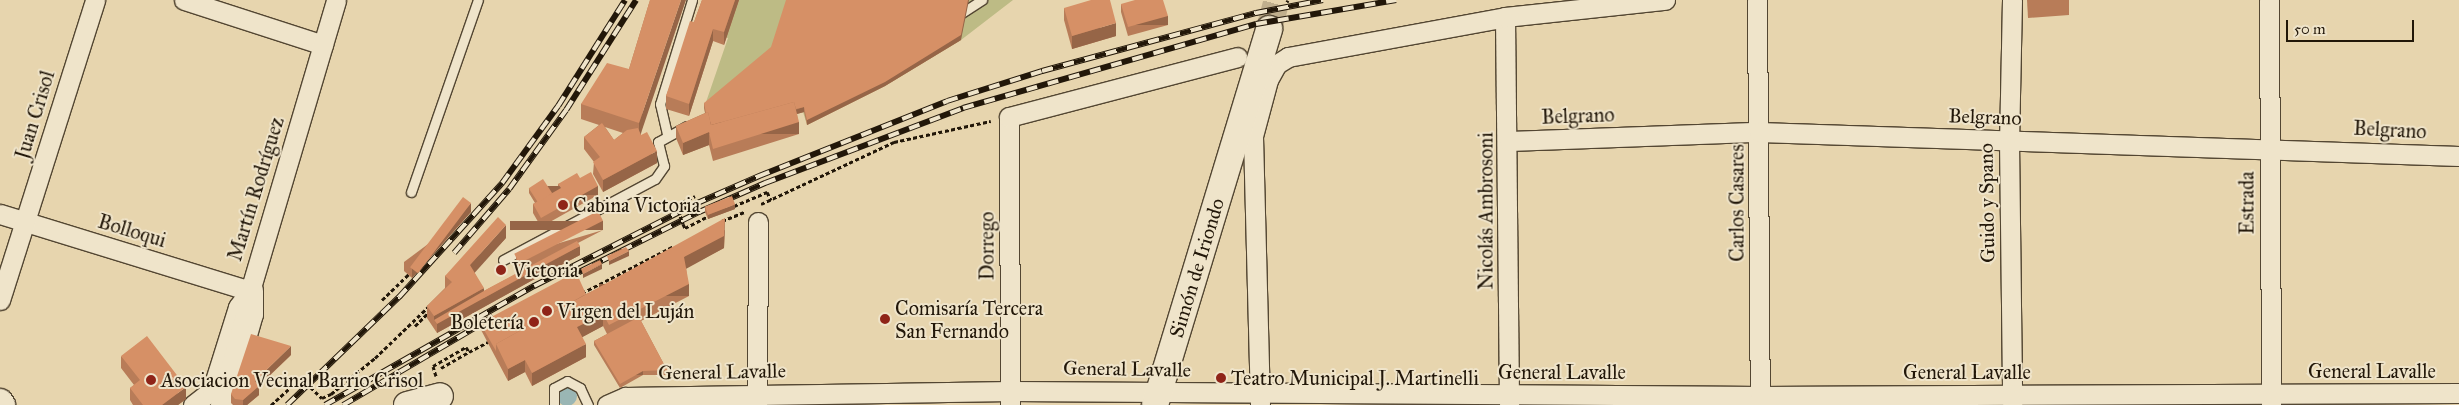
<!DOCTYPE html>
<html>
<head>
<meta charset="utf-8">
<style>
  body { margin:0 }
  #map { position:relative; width:2459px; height:405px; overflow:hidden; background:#e7d5ae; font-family:"IM FELL Great Primer",serif }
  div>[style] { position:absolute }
  .green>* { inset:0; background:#bdbb85 }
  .water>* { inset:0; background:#9ab6b4 }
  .round { border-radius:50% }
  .secondary-tunnel>* { height:26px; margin-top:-13px; transform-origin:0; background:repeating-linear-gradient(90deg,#c0af8d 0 26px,transparent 0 39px) }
  .path>* { height:3px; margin-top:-1.5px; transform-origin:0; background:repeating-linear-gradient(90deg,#221709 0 4px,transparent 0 6.5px) }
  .roads { filter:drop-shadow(1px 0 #534632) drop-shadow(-1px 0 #534632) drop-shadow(0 1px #534632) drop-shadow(0 -1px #534632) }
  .lane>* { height:9px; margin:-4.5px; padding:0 4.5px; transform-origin:4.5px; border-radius:4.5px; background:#efe4ca }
  .street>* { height:19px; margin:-9.5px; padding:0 9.5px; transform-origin:9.5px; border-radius:9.5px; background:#efe4ca }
  .secondary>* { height:26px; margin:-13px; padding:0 13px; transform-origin:13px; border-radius:13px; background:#efe4ca }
  .rail>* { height:5.5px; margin-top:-2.75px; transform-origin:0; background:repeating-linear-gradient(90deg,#efe4ca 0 11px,#221709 0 22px); box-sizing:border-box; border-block:1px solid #221709 }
  .path-bridge>* { height:3px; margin-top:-1.5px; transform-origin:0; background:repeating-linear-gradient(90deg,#221709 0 4px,transparent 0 6.5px) }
  .wall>* { inset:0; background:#b87c58 }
  .shaded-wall>* { inset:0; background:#966547; transform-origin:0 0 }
  .building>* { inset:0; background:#d69066; transform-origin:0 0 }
  .dots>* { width:14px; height:14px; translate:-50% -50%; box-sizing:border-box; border:2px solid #efe4ca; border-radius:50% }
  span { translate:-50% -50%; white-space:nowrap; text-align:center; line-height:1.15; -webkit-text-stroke:4px #efe4ca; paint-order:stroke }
  .street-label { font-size:20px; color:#221709 }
  .poi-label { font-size:20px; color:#221709 }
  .left { translate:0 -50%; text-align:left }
  .right { translate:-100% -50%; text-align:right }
  .scale { position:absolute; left:2286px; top:20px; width:128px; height:22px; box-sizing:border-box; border:2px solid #221709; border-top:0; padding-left:6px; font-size:15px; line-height:18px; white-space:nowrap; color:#221709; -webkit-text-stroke:4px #efe4ca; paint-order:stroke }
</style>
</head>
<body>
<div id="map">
  <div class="green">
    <i style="clip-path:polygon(703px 0,1013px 0,961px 40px,885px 86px,807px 125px,803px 112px,711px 137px,704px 108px,728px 38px,694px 26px)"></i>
  </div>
  <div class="water">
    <i class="round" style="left:557px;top:386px;width:20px;height:20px"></i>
  </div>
  <div class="secondary-tunnel">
    <i style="left:1269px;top:29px;width:30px;rotate:-75deg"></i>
  </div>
  <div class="path">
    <i style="left:1287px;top:2px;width:2px;rotate:-63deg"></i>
    <i style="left:761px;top:204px;width:147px;rotate:-25deg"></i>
    <i style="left:894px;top:142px;width:99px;rotate:-12.2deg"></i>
    <i style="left:734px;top:206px;width:36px;rotate:-23deg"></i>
    <i style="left:767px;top:192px;width:9px;rotate:63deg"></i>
    <i style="left:678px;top:210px;width:5px;rotate:-112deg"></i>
    <i style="left:676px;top:205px;width:21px;rotate:-25deg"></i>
    <i style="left:722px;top:221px;width:24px;rotate:-22deg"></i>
    <i style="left:683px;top:224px;width:4px;rotate:63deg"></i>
    <i style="left:685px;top:228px;width:25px;rotate:-27deg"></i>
    <i style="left:582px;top:293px;width:103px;rotate:-27.1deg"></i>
    <i style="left:382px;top:300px;width:39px;rotate:-44deg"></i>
    <i style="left:415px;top:326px;width:20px;rotate:-45deg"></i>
    <i style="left:441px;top:368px;width:32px;rotate:-30deg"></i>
    <i style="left:436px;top:376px;width:10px;rotate:-107deg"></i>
    <i style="left:433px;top:366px;width:38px;rotate:-30deg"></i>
    <i style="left:466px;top:347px;width:6px;rotate:59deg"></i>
    <i style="left:469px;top:352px;width:24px;rotate:-28deg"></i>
    <i style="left:271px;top:405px;width:40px;rotate:-42deg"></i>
    <i style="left:301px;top:378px;width:29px;rotate:44deg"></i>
    <i style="left:322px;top:398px;width:10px;rotate:-24deg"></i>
    <i style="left:331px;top:394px;width:57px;rotate:-39.3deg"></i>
    <i style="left:375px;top:358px;width:76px;rotate:-43.9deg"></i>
  </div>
  <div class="roads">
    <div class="lane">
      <i style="left:957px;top:16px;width:30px;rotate:-33deg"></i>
      <i style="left:667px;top:134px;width:31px;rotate:-103deg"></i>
      <i style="left:660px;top:104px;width:109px;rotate:-72.9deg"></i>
      <i style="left:411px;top:192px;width:203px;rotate:-70.8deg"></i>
      <i style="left:503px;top:260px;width:172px;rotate:-28.1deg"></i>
      <i style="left:655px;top:179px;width:16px;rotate:-55deg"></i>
      <i style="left:664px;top:166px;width:25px;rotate:-104deg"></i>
      <i style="left:658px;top:142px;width:33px;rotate:-29deg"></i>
      <i style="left:554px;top:405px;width:17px;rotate:-90deg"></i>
      <i style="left:554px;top:388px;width:15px;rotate:-28deg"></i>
      <i style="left:567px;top:381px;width:15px;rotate:28deg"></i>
      <i style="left:580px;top:388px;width:19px;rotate:65deg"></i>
    </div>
    <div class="street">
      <i style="left:184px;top:0;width:146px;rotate:17.9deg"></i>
      <i style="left:1757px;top:0;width:405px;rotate:89.6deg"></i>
      <i style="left:2012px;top:0;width:141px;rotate:91.2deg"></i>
      <i style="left:2009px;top:141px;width:264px;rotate:89.3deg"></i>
      <i style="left:2269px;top:0;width:405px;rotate:89.7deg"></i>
      <i style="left:1505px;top:17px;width:388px;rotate:89.4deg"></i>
      <i style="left:1509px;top:141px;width:250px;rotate:-2.1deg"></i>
      <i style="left:1759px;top:132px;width:700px;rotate:1.96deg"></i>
      <i style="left:0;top:214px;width:262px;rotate:17.1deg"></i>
      <i style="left:0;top:300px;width:315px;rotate:-72.4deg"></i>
      <i style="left:1260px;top:404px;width:268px;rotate:-91.5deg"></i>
      <i style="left:1253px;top:136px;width:58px;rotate:-75deg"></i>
      <i style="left:1268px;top:80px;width:18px;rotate:-61deg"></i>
      <i style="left:1277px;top:64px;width:13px;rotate:-32deg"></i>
      <i style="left:1288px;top:57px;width:221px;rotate:-10.4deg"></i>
      <i style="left:1505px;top:17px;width:161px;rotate:-6.1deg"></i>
      <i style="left:193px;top:405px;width:24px;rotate:-38deg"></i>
      <i style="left:212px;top:390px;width:87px;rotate:-72.6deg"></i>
      <i style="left:238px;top:307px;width:20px;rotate:-53deg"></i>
      <i style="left:250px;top:291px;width:303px;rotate:-73.5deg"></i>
      <i style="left:607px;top:405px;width:20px;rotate:-24deg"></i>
      <i style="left:625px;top:397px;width:386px;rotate:-0.9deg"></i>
      <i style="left:1011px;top:391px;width:749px;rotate:0.38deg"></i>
      <i style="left:1760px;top:396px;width:699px;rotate:-0.25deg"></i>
      <i style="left:757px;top:405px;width:183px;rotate:-89.7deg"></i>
      <i style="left:1010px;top:405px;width:288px;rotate:-90.2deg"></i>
      <i style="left:1009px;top:117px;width:236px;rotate:-14.7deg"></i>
    </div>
    <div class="secondary">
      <i style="left:0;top:402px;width:4px;rotate:56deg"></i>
      <i style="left:224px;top:405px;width:95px;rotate:-74.1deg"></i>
      <i style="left:250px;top:314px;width:23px;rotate:-90deg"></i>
      <i style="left:407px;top:405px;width:34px;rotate:-15deg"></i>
      <i style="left:1155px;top:405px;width:393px;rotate:-73.1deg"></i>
    </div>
  </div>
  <div class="rail">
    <i style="left:454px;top:253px;width:84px;rotate:-49.3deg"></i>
    <i style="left:509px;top:189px;width:97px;rotate:-54.2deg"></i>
    <i style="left:566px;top:110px;width:130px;rotate:-57.5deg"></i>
    <i style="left:563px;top:280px;width:152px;rotate:-26.6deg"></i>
    <i style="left:699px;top:212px;width:72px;rotate:-23.7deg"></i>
    <i style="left:765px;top:183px;width:212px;rotate:-20.7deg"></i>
    <i style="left:963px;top:108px;width:305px;rotate:-16deg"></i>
    <i style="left:1256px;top:24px;width:142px;rotate:-9.7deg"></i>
    <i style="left:287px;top:405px;width:156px;rotate:-44deg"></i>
    <i style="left:399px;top:297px;width:154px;rotate:-47.9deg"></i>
    <i style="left:502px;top:183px;width:95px;rotate:-54deg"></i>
    <i style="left:558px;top:106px;width:125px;rotate:-57.7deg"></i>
    <i style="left:325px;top:405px;width:241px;rotate:-29.7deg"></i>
    <i style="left:534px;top:286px;width:181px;rotate:-27deg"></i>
    <i style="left:695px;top:204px;width:70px;rotate:-23.6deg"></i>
    <i style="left:759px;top:176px;width:202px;rotate:-21.7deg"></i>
    <i style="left:947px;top:101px;width:100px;rotate:-17.5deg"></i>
    <i style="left:1042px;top:71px;width:222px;rotate:-15.2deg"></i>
    <i style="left:1256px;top:13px;width:68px;rotate:-11deg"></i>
    <i style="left:343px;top:405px;width:174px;rotate:-30.4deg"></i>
  </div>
  <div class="path-bridge">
    <i style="left:678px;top:210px;width:15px;rotate:70deg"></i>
  </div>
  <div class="wall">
    <i style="clip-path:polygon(evenodd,650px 0,641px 135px,657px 163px,603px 192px,593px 174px,594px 162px,584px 149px,584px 137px,599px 125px,581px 119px,581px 104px,629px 69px,650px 0,605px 127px,623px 133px,614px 140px,605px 127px)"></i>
    <i style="clip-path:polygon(702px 0,739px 0,724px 45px,713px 41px,689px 116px,666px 109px,666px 96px,694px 22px)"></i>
    <i style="clip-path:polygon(2027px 0,2069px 0,2069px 15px,2028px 18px)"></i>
    <i style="clip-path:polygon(1121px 4px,1168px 25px,1128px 36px,1121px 12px)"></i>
    <i style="clip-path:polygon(1064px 8px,1116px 36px,1072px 49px,1064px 20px)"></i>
    <i style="clip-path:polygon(961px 40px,885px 86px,807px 125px,804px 112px,797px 114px,799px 134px,713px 161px,709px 145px,683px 155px,676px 138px,676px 126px,705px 113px,704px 108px,704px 103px)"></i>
    <i style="clip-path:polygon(580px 178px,598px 195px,541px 227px,533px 213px,533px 204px,535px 203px,529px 193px,529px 188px,552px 193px,558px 190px,558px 184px)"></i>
    <i style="clip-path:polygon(705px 207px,735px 209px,708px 219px,705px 212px)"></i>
    <i style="clip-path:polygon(471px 212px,412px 278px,404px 271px,404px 262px)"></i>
    <i style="clip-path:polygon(603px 230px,578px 243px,580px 255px,531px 281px,437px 333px,427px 318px,427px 306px,445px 288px,445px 276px,506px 238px,474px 272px,484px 291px,520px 272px,516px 264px,516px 256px)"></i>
    <i style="clip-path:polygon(725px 230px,724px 248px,686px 268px,689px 296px,641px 321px,667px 370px,667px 375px,643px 375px,620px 388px,594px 345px,594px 341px,607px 334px,603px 326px,582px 337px,586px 357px,532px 386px,525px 372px,508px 381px,480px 328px,480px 323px,586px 294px)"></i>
    <i style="clip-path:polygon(291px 355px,259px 386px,259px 395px,247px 405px,233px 405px,231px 403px,231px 394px)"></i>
    <i style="clip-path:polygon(121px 356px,186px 399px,178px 405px,133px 405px,130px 400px,130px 388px,134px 385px,121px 368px)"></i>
  </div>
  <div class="shaded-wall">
    <i style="clip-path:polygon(681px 0,686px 0,639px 139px,639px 123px)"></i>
    <i style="clip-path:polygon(735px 0,739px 0,724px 45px,724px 32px)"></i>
    <i style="clip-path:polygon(968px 0,969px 0,961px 40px,885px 86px,807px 125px,807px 120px)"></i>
    <i style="left:1168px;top:16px;width:9px;height:41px;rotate:90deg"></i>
    <i style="clip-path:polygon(1116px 23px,1116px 36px,1072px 49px,1072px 36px)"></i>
    <i style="clip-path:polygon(713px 29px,713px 41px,689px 116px,689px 104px)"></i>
    <i style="clip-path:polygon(804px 107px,804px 112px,711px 137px)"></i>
    <i style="left:799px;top:122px;width:12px;height:90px;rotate:90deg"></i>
    <i style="clip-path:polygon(709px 132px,709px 145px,683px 155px,683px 143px)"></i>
    <i style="clip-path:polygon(657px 151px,657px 163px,603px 192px,603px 180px)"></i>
    <i style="left:598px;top:186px;width:9px;height:65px;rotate:90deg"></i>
    <i style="clip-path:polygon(471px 203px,471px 212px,412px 278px,412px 269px)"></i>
    <i style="clip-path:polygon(735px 204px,735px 209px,708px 219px,708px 215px)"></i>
    <i style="clip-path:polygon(725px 218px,724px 248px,684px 270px,684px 257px)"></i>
    <i style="left:603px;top:221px;width:9px;height:93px;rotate:90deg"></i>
    <i style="clip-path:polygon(506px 225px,506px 238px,470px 278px,470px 265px)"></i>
    <i style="clip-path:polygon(580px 246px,580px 255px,531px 281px,437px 333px,437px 324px,434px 320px,434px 329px,434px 316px,484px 288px,484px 298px)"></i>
    <i style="clip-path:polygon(629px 251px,629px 256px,609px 265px,609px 261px)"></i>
    <i style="clip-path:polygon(602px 264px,602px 269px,583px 278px,583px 274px)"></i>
    <i style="left:689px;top:284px;width:12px;height:90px;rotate:90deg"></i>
    <i style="clip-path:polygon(603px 314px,603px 326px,577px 340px,577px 327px)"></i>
    <i style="clip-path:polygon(586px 344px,586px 357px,532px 386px,532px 373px)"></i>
    <i style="clip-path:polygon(291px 346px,291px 355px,255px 389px,255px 381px)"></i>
    <i style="clip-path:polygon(525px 360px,525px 372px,508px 381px,508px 369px)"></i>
    <i style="left:643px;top:371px;width:4px;height:26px;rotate:90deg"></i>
    <i style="clip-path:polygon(259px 386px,259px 395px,247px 405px,243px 405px,243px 400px)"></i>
    <i style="clip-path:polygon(186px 387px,186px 399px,178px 405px,162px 405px)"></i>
  </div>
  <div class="building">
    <i style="clip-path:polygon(650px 0,681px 0,639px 123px,581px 104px,607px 63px,629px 69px)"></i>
    <i style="clip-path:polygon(702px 0,735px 0,724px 32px,713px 29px,689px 104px,666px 96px,690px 21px,694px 22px)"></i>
    <i style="clip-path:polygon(786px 0,968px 0,961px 35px,885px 82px,807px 120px,804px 107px,796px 109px,794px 102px,711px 125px,708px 112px,706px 113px,704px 103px,771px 47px)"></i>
    <i style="clip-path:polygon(1091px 0,1110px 0,1116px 23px,1072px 36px,1064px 8px)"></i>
    <i style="clip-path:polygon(1135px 0,1163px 0,1168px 16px,1128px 27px,1121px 4px)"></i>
    <i style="clip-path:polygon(794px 102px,799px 122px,713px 149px,709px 132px,683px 143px,676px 126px,708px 112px,711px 125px)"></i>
    <i style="clip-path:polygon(602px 123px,614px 140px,627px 130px,638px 128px,641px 135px,647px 132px,657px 151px,603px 180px,593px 162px,600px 157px,584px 137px)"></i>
    <i style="clip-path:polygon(591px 172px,598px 186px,541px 218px,533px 204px,561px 188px,558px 184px,577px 173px,580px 178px)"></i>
    <i style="left:543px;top:179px;width:17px;height:17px;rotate:57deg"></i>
    <i style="left:732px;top:196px;width:9px;height:29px;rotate:69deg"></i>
    <i style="left:463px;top:197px;width:10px;height:88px;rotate:37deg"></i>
    <i style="left:598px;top:211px;width:11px;height:94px;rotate:63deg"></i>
    <i style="clip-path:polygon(498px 217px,506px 225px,470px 265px,484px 288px,434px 316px,427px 306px,452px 282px,445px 276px)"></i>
    <i style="clip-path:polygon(725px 218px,724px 236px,684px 257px,689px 284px,609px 325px,603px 314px,577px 327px,586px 344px,532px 373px,525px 360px,508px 369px,496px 344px)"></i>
    <i style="clip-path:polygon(577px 241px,580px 246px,531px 272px,437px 324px,434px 320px,489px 288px)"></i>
    <i style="clip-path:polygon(626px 247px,629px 251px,609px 261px,607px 256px)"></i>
    <i style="clip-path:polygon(600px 260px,602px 264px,583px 274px,581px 269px)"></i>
    <i style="clip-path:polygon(576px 272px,586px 294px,496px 344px,496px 351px,480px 323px)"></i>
    <i style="clip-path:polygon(639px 317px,667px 370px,643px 371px,620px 384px,594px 341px)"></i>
    <i style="clip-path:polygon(251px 334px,291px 346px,255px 381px,259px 386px,243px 400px,235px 399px,231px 394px)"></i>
    <i style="clip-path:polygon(147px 336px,186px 387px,162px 405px,143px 405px,130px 388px,140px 380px,121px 356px)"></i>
  </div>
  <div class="dots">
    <i style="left:563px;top:205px;background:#8f2418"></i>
    <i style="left:501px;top:270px;background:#8f2418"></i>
    <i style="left:547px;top:311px;background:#8f2418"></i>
    <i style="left:885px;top:319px;background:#8f2418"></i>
    <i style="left:534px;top:322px;background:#8f2418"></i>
    <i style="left:1221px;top:378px;background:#8f2418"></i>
    <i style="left:151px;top:380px;background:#8f2418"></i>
  </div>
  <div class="street-label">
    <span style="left:35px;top:115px;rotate:-73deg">Juan Crisol</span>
    <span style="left:1578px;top:116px;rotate:-2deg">Belgrano</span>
    <span style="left:1985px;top:117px;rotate:2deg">Belgrano</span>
    <span style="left:2390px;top:130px;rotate:3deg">Belgrano</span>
    <span style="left:256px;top:189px;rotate:-73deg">Martín Rodríguez</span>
    <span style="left:1737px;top:203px;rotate:-90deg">Carlos Casares</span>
    <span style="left:1987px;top:203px;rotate:-91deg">Guido y Spano</span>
    <span style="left:2247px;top:203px;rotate:-90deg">Estrada</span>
    <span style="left:1486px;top:211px;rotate:-90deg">Nicolás Ambrosoni</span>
    <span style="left:132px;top:231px;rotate:17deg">Bolloqui</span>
    <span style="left:987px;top:246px;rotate:-90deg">Dorrego</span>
    <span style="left:1197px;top:268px;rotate:-73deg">Simón de Iriondo</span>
    <span style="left:1127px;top:369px;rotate:1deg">General Lavalle</span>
    <span style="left:2372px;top:371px">General Lavalle</span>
    <span style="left:722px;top:372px;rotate:-1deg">General Lavalle</span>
    <span style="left:1562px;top:372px">General Lavalle</span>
    <span style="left:1967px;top:372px">General Lavalle</span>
  </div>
  <div class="poi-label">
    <span class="left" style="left:573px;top:205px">Cabina Victoria</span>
    <span class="left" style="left:512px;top:270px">Victoria</span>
    <span class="left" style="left:895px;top:320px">Comisaría Tercera<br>San Fernando</span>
    <span class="left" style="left:557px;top:311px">Virgen del Luján</span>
    <span class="right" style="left:524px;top:322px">Boletería</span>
    <span class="left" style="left:1231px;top:378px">Teatro Municipal J. Martinelli</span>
    <span class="left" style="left:161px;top:380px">Asociacion Vecinal Barrio Crisol</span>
  </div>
  <div class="scale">50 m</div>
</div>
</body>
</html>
